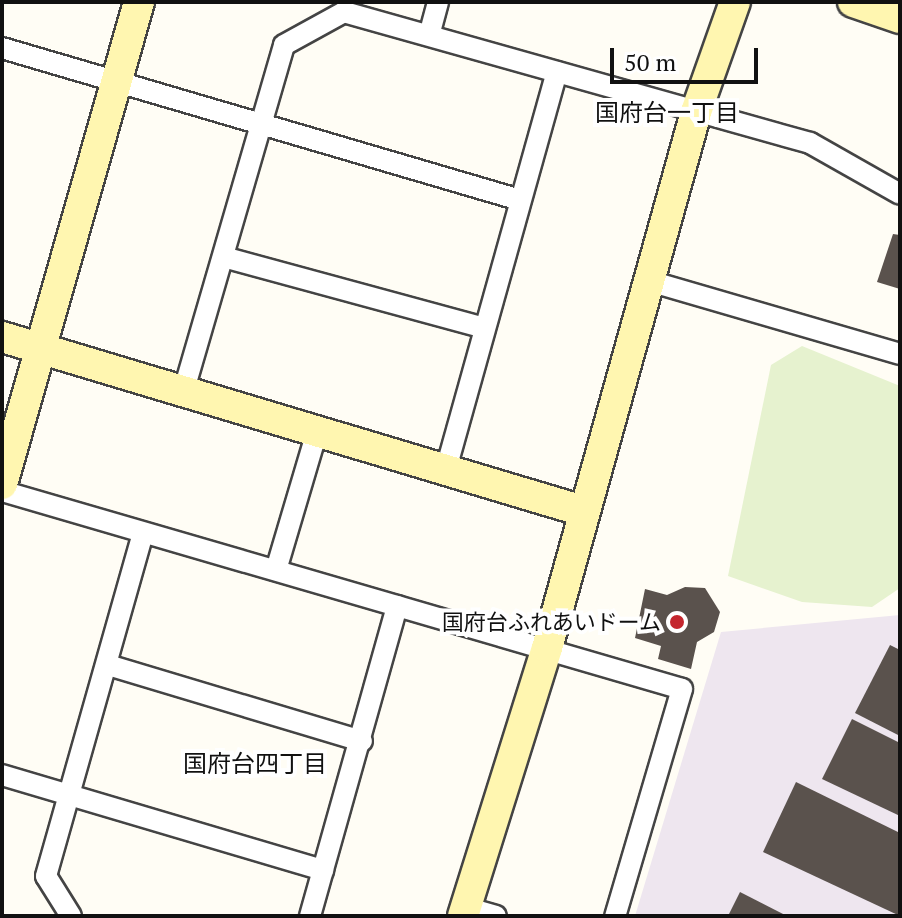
<!DOCTYPE html>
<html>
<head>
<meta charset="utf-8">
<style>
  body { margin:0 }
  #map { position:relative; width:902px; height:918px; overflow:hidden; background:#fffdf5; font-family:"PT Serif","Noto Sans JP",serif }
  div>[style] { position:absolute }
  .industrial>* { inset:0; background:#eee6ef }
  .pitch>* { inset:0; background:#e6f2cf }
  .building>* { inset:0; background:#5a524d }
  .roads { filter:drop-shadow(2px 0 #444) drop-shadow(-2px 0 #444) drop-shadow(0 2px #444) drop-shadow(0 -2px #444) }
  .street>* { height:20px; margin:-10px; padding:0 10px; transform-origin:10px; border-radius:10px; background:#fff }
  .secondary>* { height:30px; margin:-15px; padding:0 15px; transform-origin:15px; border-radius:15px; background:#fff6b0 }
  .dots>* { width:22px; height:22px; translate:-50% -50%; box-sizing:border-box; border:4px solid #fff; border-radius:50% }
  span { translate:-50% -50%; white-space:nowrap; text-align:center; line-height:1.15; -webkit-text-stroke:8px #fff; paint-order:stroke }
  .poi-label { font-size:22px; color:#111 }
  .right { translate:-100% -50%; text-align:right }
  .neighbourhood-label { font-size:24px; color:#111 }
  .frame { position:absolute; inset:0; border:4px solid #111; pointer-events:none }
  .scale { position:absolute; left:610px; top:48px; width:148px; height:36px; box-sizing:border-box; border:4px solid #111; border-top:0; padding-left:10px; font-size:24px; line-height:28px; white-space:nowrap; color:#111; -webkit-text-stroke:6px #fff; paint-order:stroke }
</style>
</head>
<body>
<div id="map">
  <div class="industrial">
    <i style="clip-path:polygon(900px 615px,900px 916px,635px 916px,721px 632px)"></i>
  </div>
  <div class="pitch">
    <i style="clip-path:polygon(802px 346px,900px 386px,900px 588px,872px 607px,802px 602px,728px 576px,771px 365px)"></i>
  </div>
  <div class="building">
    <i style="clip-path:polygon(893px 234px,900px 235px,900px 289px,877px 282px)"></i>
    <i style="clip-path:polygon(685px 587px,705px 588px,720px 612px,714px 632px,697px 642px,691px 669px,658px 659px,661px 646px,635px 638px,645px 589px,667px 595px)"></i>
    <i style="clip-path:polygon(890px 645px,900px 650px,900px 736px,855px 713px)"></i>
    <i style="clip-path:polygon(852px 719px,900px 743px,900px 816px,822px 779px)"></i>
    <i style="clip-path:polygon(796px 782px,900px 833px,900px 916px,763px 852px)"></i>
    <i style="clip-path:polygon(740px 892px,787px 916px,728px 916px)"></i>
  </div>
  <div class="roads">
    <div class="street">
      <i style="left:430px;top:32px;width:31px;rotate:-75deg"></i>
      <i style="left:2px;top:48px;width:540px;rotate:16.35deg"></i>
      <i style="left:227px;top:258px;width:267px;rotate:15.2deg"></i>
      <i style="left:649px;top:281px;width:261px;rotate:16.2deg"></i>
      <i style="left:183px;top:393px;width:362px;rotate:-73.8deg"></i>
      <i style="left:284px;top:45px;width:68px;rotate:-28.8deg"></i>
      <i style="left:344px;top:12px;width:484px;rotate:15.7deg"></i>
      <i style="left:810px;top:143px;width:103px;rotate:29.5deg"></i>
      <i style="left:446px;top:469px;width:412px;rotate:-74.4deg"></i>
      <i style="left:2px;top:491px;width:708px;rotate:16.23deg"></i>
      <i style="left:682px;top:689px;width:237px;rotate:106.4deg"></i>
      <i style="left:276px;top:570px;width:148px;rotate:-73.5deg"></i>
      <i style="left:108px;top:665px;width:265px;rotate:16.7deg"></i>
      <i style="left:2px;top:775px;width:335px;rotate:16.5deg"></i>
      <i style="left:465px;top:907px;width:32px;rotate:16deg"></i>
      <i style="left:71px;top:916px;width:47px;rotate:-122deg"></i>
      <i style="left:46px;top:876px;width:353px;rotate:-74.2deg"></i>
      <i style="left:310px;top:916px;width:322px;rotate:-74.3deg"></i>
    </div>
    <div class="secondary">
      <i style="left:853px;top:2px;width:50px;rotate:18.8deg"></i>
      <i style="left:2px;top:337px;width:606px;rotate:16.67deg"></i>
      <i style="left:2px;top:484px;width:501px;rotate:-74.13deg"></i>
      <i style="left:463px;top:916px;width:281px;rotate:-72.6deg"></i>
      <i style="left:547px;top:648px;width:556px;rotate:-74.46deg"></i>
      <i style="left:696px;top:112px;width:117px;rotate:-70.5deg"></i>
    </div>
  </div>
  <div class="dots">
    <i style="left:677px;top:622px;background:#c4262e"></i>
  </div>
  <div class="poi-label">
    <span class="right" style="left:661px;top:622px">国府台ふれあいドーム</span>
  </div>
  <div class="neighbourhood-label">
    <span style="left:667px;top:113px">国府台一丁目</span>
    <span style="left:255px;top:764px">国府台四丁目</span>
  </div>
  <div class="frame"></div>
  <div class="scale">50 m</div>
</div>
</body>
</html>
